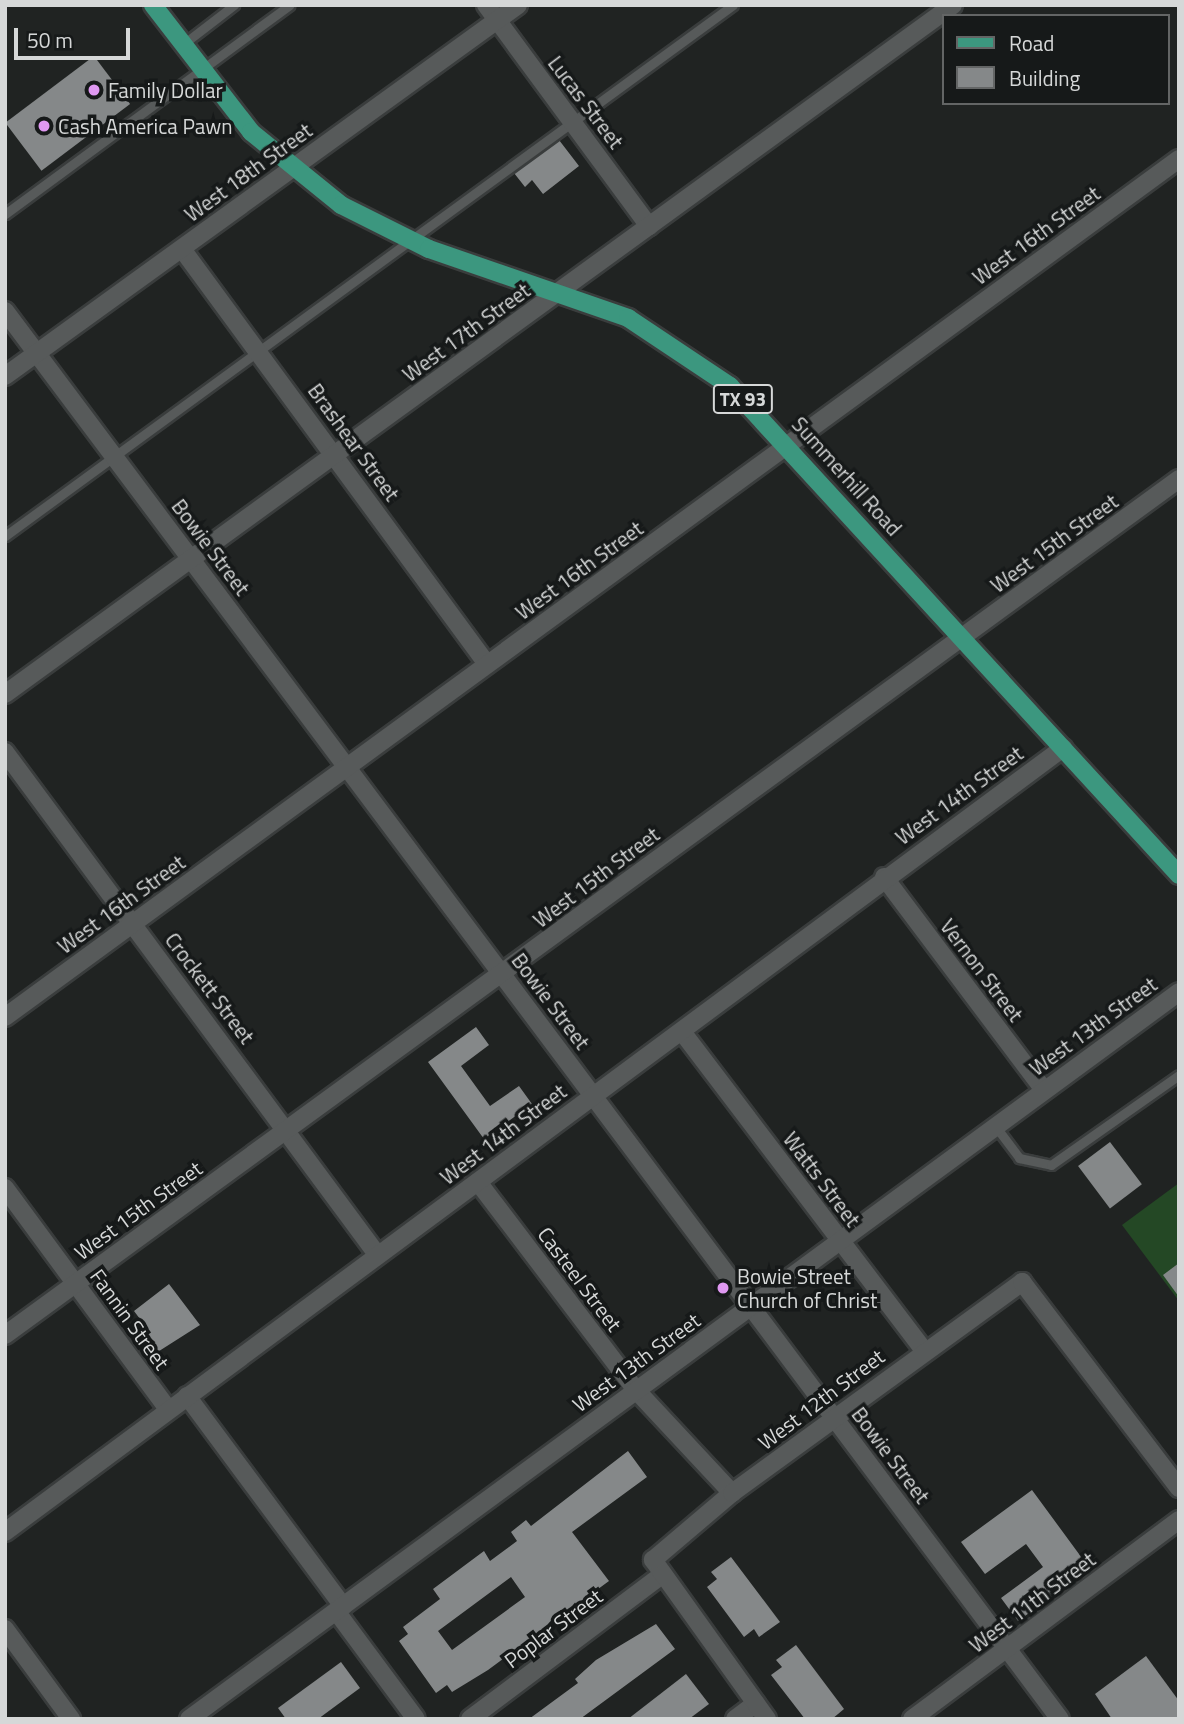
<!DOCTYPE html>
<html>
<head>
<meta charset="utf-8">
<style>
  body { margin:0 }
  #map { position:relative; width:1184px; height:1724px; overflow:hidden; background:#202322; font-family:"Titillium Web",sans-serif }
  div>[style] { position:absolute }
  .green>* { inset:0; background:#244825 }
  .building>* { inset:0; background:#858889; transform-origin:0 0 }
  .roads { filter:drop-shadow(2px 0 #3a3d3d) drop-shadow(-2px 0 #3a3d3d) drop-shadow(0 2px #3a3d3d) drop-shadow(0 -2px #3a3d3d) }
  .service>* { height:9px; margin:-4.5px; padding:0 4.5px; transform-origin:4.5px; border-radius:4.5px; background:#575a5a }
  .minor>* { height:18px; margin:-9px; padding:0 9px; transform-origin:9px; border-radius:9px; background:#575a5a }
  .tertiary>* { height:18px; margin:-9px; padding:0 9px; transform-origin:9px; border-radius:9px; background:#575a5a }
  .primary>* { height:18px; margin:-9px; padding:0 9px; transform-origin:9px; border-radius:9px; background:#3c977f }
  .dots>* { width:19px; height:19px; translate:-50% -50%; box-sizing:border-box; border:4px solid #161919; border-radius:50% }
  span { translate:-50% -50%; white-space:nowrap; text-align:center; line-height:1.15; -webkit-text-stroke:7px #161919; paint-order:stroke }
  .shield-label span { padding:2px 5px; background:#161919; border:2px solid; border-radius:5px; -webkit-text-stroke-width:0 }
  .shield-label { font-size:19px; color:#d6d8d8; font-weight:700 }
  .poi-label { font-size:21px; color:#d6d8d8 }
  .left { translate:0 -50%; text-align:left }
  .street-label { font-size:21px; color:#d6d8d8 }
  .frame { position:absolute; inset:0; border:7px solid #d6d8d8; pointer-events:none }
  .legend { position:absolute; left:942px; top:14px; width:228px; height:91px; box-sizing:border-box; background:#161919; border:2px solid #636565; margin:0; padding:9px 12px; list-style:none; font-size:21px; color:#d6d8d8 }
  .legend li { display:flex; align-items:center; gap:14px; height:35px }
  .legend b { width:35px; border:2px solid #636565 }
  .scale { position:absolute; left:14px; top:28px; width:116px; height:32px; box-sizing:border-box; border:4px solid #d6d8d8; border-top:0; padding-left:9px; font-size:21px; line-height:24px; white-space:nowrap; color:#d6d8d8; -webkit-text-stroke:5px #161919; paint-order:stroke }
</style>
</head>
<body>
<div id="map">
  <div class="green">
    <i style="clip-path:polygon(1179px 1183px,1179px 1301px,1122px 1225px)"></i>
  </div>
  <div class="building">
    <i style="left:94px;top:56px;width:60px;height:111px;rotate:53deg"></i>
    <i style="clip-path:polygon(559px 140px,579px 166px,543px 194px,532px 180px,525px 187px,514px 173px)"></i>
    <i style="clip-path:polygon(476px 1027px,489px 1045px,461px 1066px,490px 1106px,519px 1086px,532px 1104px,484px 1139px,428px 1062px)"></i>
    <i style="left:1110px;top:1142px;width:53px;height:40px;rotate:53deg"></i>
    <i style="clip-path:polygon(1179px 1263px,1179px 1297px,1163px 1275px)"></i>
    <i style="clip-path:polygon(169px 1284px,200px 1325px,156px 1353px,136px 1328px,143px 1323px,134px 1311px)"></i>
    <i style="clip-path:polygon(evenodd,628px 1451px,647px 1477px,572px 1532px,609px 1581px,488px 1670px,452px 1692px,447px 1685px,436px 1693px,399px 1641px,408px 1634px,403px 1627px,440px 1599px,433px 1589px,484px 1551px,490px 1561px,517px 1541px,511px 1532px,526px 1520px,531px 1526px,628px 1451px,511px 1577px,525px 1597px,452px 1650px,438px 1631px,511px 1577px)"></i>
    <i style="clip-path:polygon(1032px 1490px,1090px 1569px,1018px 1621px,1001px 1598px,1043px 1567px,1026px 1544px,985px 1574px,961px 1542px)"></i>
    <i style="clip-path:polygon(731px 1557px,780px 1622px,759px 1637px,754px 1629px,744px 1637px,707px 1587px,717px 1579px,711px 1572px)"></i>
    <i style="clip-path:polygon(656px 1624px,675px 1649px,580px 1719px,529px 1719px,578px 1683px,575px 1679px,596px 1660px)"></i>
    <i style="clip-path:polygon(796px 1645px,844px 1709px,832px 1719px,805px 1719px,771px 1675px,782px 1667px,776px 1660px)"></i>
    <i style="clip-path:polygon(1146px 1656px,1179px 1701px,1179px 1719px,1112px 1719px,1095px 1694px)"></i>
    <i style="clip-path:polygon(341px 1662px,360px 1688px,318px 1719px,286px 1719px,278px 1708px)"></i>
    <i style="clip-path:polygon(686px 1674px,709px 1704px,689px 1719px,628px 1719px)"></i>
  </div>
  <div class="roads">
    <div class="service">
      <i style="left:182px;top:45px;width:66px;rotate:-37.6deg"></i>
      <i style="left:5px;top:214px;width:353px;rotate:-36.3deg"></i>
      <i style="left:5px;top:536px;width:901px;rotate:-36.11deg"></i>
      <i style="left:996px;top:1127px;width:39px;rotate:53deg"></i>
      <i style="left:1019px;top:1158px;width:33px;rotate:12deg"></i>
      <i style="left:1051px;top:1165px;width:156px;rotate:-35.1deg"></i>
    </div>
    <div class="minor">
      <i style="left:486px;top:5px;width:275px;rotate:53.6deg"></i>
      <i style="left:182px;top:249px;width:515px;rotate:53.69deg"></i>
      <i style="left:5px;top:311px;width:1759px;rotate:53.16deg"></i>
      <i style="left:5px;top:376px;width:633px;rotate:-35.87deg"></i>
      <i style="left:5px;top:694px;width:1172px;rotate:-36.01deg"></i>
      <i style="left:5px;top:752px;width:623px;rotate:53.48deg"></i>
      <i style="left:884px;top:877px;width:266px;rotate:53.1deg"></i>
      <i style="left:5px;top:1017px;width:1454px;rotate:-36.16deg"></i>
      <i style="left:683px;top:1033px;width:399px;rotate:52.8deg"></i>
      <i style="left:478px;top:1182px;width:261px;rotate:52.8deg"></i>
      <i style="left:636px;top:1390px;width:141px;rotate:47deg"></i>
      <i style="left:5px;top:1188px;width:275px;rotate:53.6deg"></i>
      <i style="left:5px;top:1335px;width:1453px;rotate:-36.1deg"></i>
      <i style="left:187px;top:1396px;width:262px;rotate:53.4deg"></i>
      <i style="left:5px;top:1532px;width:1317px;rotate:-36.54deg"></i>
      <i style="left:336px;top:1611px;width:134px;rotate:53.5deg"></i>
      <i style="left:470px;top:1719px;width:241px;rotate:-36.9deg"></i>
      <i style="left:735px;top:1719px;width:26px;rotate:-37deg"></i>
      <i style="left:767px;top:1719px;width:196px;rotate:-125.6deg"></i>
      <i style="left:653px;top:1560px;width:104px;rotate:-40.3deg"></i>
      <i style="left:732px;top:1493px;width:359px;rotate:-36deg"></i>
      <i style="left:1022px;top:1282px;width:259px;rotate:52.7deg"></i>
      <i style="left:912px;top:1719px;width:333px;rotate:-36.7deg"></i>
    </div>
    <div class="tertiary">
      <i style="left:5px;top:1629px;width:112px;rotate:53.7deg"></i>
      <i style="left:189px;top:1719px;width:1228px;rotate:-36.29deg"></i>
    </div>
    <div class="primary">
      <i style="left:153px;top:5px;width:160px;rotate:52.3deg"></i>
      <i style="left:251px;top:132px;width:116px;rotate:39deg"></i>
      <i style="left:341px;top:205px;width:98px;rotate:26.6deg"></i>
      <i style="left:429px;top:249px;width:211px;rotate:19.1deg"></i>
      <i style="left:628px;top:318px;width:123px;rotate:33.7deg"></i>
      <i style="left:730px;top:386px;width:664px;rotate:47.44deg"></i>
    </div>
  </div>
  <div class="dots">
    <i style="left:94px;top:90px;background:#df98f1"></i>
    <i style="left:44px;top:126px;background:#df98f1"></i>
    <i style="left:723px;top:1288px;background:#df98f1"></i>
  </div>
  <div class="shield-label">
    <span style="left:743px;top:399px">TX 93</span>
  </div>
  <div class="poi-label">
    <span class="left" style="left:108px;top:90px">Family Dollar</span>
    <span class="left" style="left:58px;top:126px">Cash America Pawn</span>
    <span class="left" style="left:737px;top:1288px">Bowie Street<br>Church of Christ</span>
  </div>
  <div class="street-label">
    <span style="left:586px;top:102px;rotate:53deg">Lucas Street</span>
    <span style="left:248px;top:172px;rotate:-36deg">West 18th Street</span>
    <span style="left:1036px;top:235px;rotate:-36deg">West 16th Street</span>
    <span style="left:466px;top:332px;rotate:-36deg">West 17th Street</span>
    <span style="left:354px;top:442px;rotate:54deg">Brashear Street</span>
    <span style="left:847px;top:476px;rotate:48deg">Summerhill Road</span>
    <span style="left:1054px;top:543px;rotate:-36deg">West 15th Street</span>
    <span style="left:211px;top:547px;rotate:53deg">Bowie Street</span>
    <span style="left:579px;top:570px;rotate:-36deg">West 16th Street</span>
    <span style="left:959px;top:795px;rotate:-36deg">West 14th Street</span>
    <span style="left:596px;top:877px;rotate:-37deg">West 15th Street</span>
    <span style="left:121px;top:904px;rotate:-36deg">West 16th Street</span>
    <span style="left:982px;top:970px;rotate:53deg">Vernon Street</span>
    <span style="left:210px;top:988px;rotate:53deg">Crockett Street</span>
    <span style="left:551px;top:1001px;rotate:53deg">Bowie Street</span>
    <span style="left:1093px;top:1026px;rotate:-36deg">West 13th Street</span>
    <span style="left:503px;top:1134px;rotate:-37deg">West 14th Street</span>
    <span style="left:822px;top:1179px;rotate:53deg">Watts Street</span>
    <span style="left:138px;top:1210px;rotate:-36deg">West 15th Street</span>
    <span style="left:580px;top:1279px;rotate:53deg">Casteel Street</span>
    <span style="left:130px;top:1319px;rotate:54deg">Fannin Street</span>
    <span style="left:636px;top:1362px;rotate:-36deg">West 13th Street</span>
    <span style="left:821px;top:1399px;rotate:-37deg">West 12th Street</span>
    <span style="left:891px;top:1455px;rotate:53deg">Bowie Street</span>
    <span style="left:1032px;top:1602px;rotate:-37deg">West 11th Street</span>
    <span style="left:553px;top:1628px;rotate:-37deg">Poplar Street</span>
  </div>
  <div class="frame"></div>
  <ul class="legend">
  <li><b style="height:9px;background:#3c977f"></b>Road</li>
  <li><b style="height:19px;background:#858889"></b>Building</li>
  </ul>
  <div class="scale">50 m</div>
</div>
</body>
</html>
